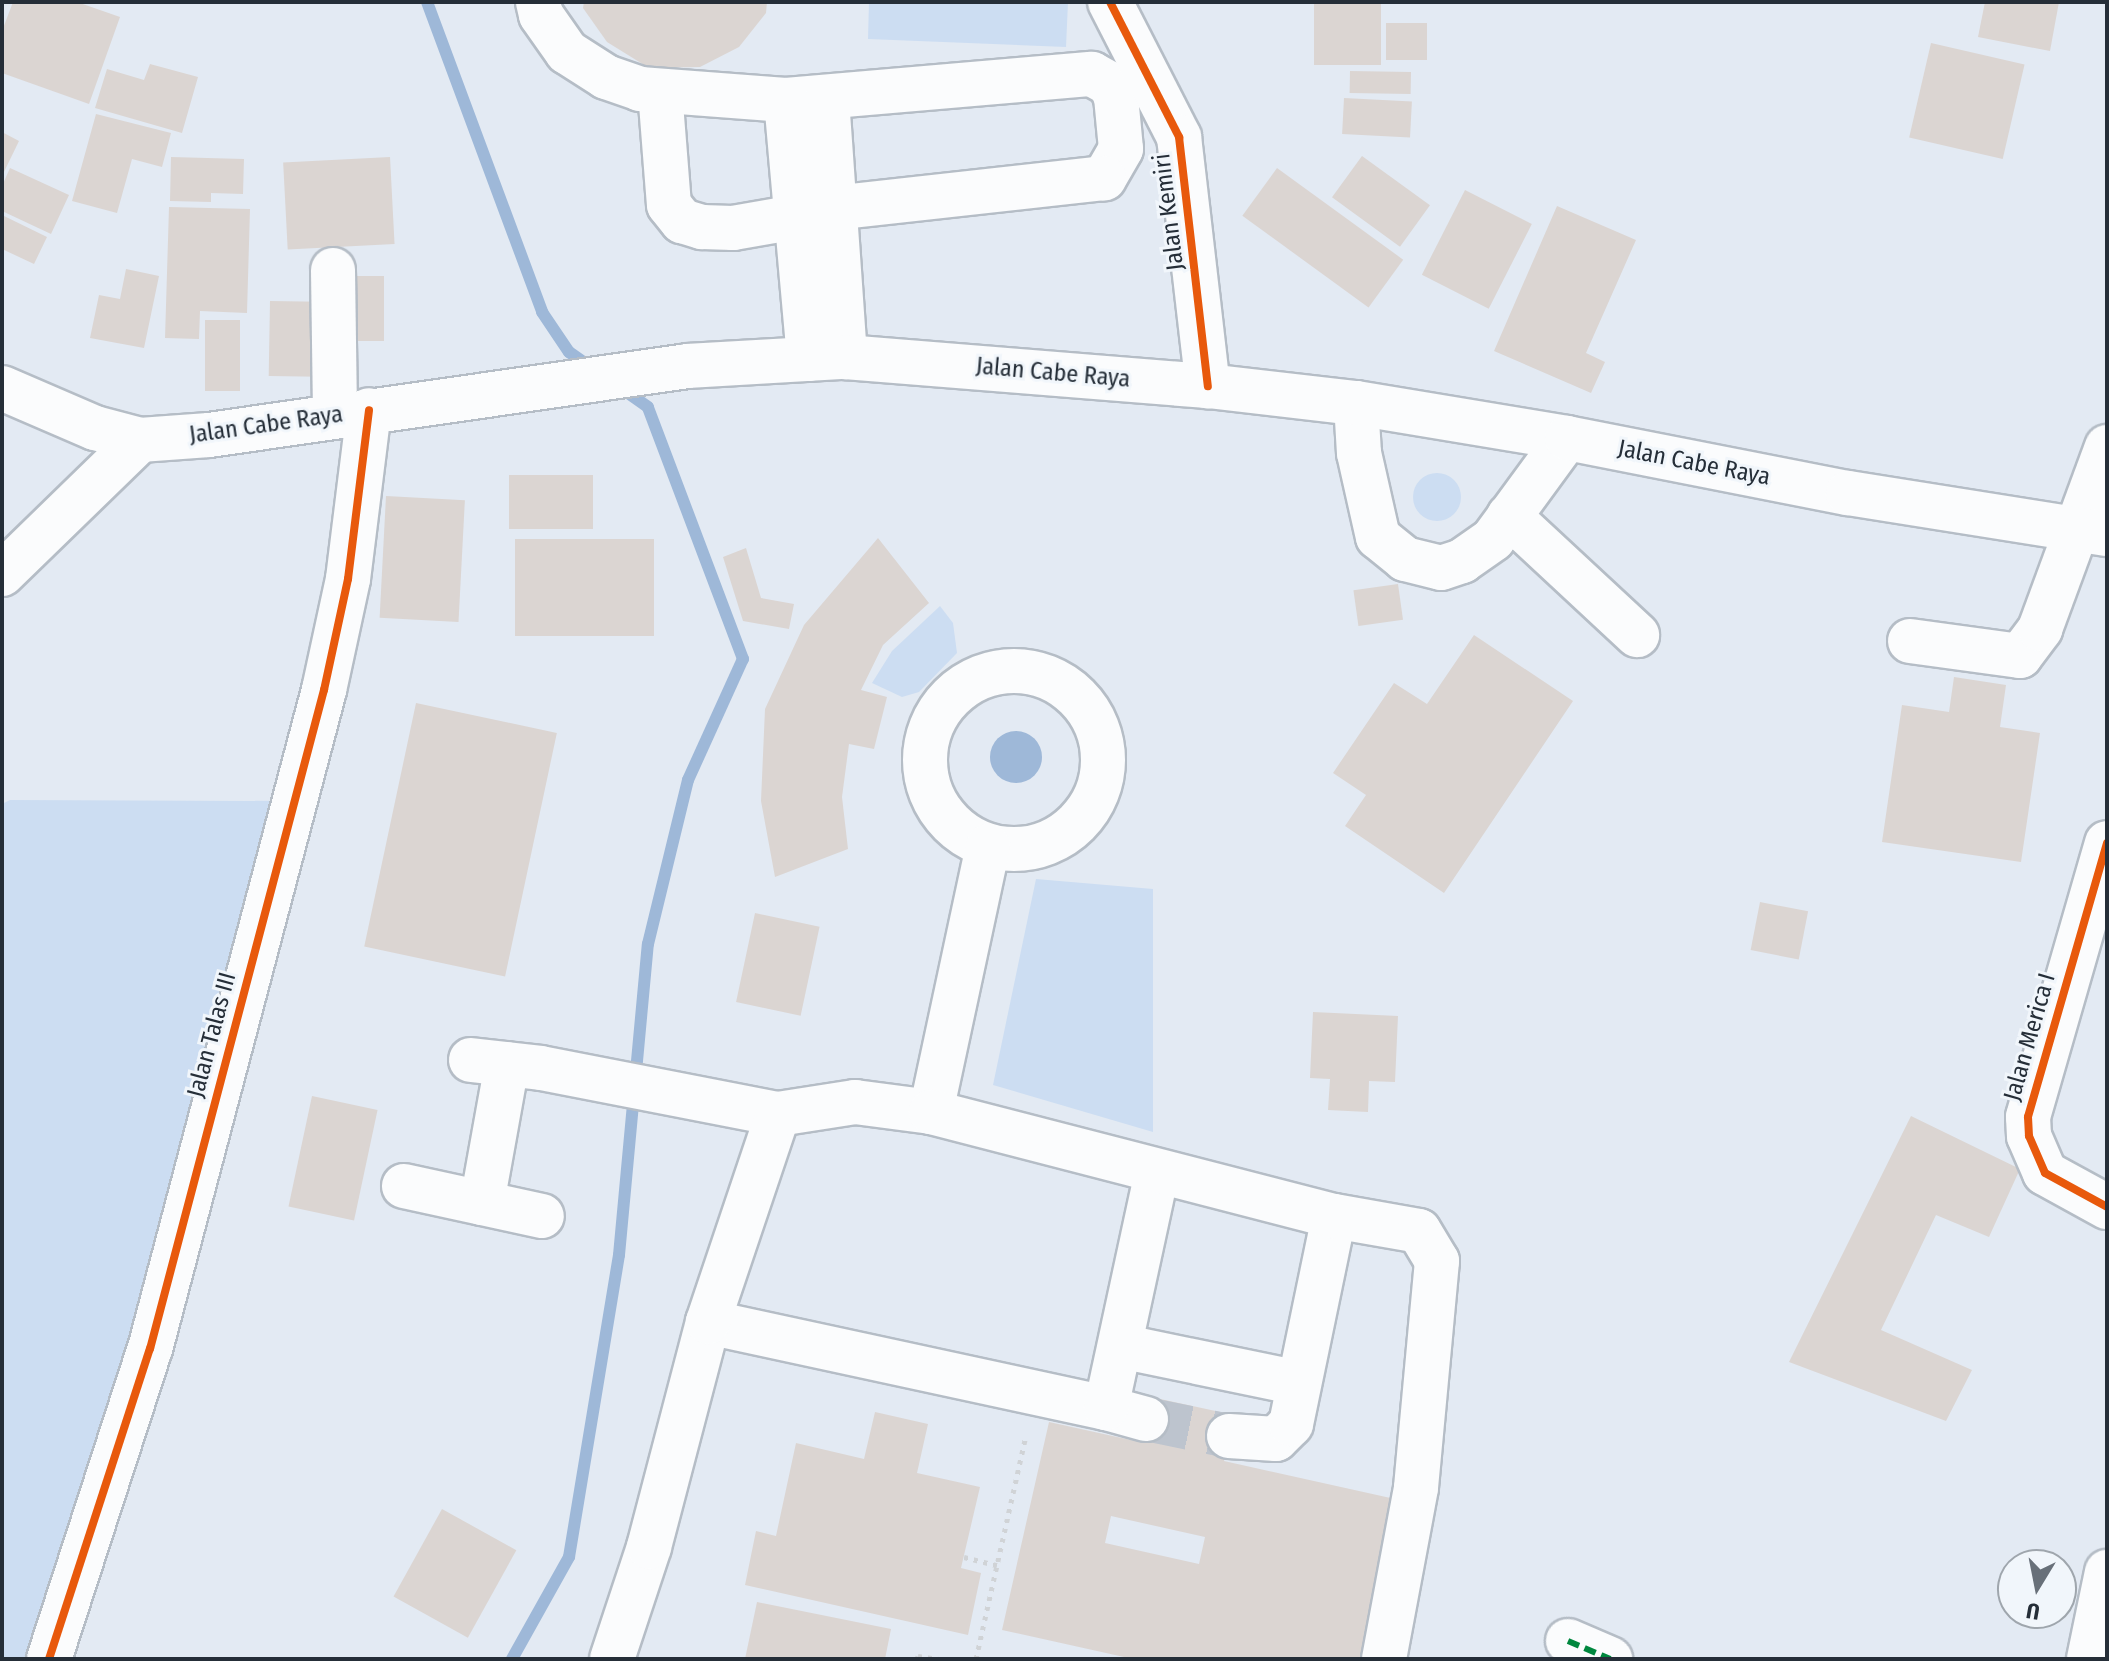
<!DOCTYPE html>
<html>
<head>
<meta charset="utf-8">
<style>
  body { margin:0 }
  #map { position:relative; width:2109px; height:1661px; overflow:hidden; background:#e3eaf3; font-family:"Fira Sans Condensed",sans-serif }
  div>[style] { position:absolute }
  .green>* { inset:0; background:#ccddf2 }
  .round { border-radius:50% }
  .water>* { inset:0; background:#9eb8d8 }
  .stream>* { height:12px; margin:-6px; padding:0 6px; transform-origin:6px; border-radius:6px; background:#9eb8d8 }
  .building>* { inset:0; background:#dbd5d2; transform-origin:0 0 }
  .minor-tunnel>* { height:44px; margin-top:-22px; transform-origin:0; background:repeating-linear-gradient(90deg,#bdc4ce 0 44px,transparent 0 66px) }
  .path>* { height:5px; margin-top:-2.5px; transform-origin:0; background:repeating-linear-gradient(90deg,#d0d3d6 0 4px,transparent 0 10px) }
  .roads { filter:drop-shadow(2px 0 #b5bdc6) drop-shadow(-2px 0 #b5bdc6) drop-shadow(0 2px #b5bdc6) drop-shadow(0 -2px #b5bdc6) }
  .minor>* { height:44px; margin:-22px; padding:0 22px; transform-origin:22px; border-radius:22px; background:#fbfcfd }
  .minor>.ring { margin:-22px; padding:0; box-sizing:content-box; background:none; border:44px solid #fbfcfd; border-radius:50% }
  .major>* { height:44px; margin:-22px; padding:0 22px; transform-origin:22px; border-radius:22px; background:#fbfcfd }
  .quiet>* { height:6px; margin-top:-3px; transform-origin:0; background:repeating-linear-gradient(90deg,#00873e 0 12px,transparent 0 18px) }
  .cycleway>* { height:8px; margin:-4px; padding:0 4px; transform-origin:4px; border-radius:4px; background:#e8590c }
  span { translate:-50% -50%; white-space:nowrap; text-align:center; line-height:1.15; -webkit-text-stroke:6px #f1f6fb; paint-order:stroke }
  .street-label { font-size:24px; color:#252e38 }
  .frame { position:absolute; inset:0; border:4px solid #252e38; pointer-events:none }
  .north { position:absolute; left:1997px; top:1549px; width:80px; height:80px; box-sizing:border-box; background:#f1f6fb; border:2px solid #9fa6ad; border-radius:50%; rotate:190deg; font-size:22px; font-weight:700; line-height:32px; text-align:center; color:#252e38 }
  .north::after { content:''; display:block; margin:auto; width:28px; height:36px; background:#687079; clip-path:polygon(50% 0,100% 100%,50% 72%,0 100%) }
</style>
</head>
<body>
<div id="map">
  <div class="green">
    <i style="clip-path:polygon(869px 2px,1068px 2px,1066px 47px,868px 39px)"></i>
    <i class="round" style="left:1413px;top:473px;width:48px;height:48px"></i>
    <i style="clip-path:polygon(940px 606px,953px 623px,957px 653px,919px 692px,902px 697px,872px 683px,892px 651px)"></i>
    <i style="clip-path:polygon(10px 800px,291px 801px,48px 1659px,2px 1659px,2px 804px)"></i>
    <i style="clip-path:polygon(1036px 879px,1153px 889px,1153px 1132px,993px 1085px)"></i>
  </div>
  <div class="water">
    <i class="round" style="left:990px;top:731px;width:52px;height:52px"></i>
  </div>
  <div class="stream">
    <i style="left:427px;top:2px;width:331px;rotate:69.6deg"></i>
    <i style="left:542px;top:312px;width:48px;rotate:56deg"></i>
    <i style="left:569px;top:352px;width:29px;rotate:35deg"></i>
    <i style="left:512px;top:1659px;width:117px;rotate:-60.8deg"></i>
    <i style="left:569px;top:1557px;width:306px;rotate:-80.6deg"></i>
    <i style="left:619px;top:1255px;width:312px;rotate:-84.7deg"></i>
    <i style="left:648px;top:944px;width:169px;rotate:-76.3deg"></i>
    <i style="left:688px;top:780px;width:133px;rotate:-65.6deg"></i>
    <i style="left:743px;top:659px;width:269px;rotate:-110.7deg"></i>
    <i style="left:648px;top:407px;width:32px;rotate:-145deg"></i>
  </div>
  <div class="building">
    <i style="clip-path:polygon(13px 2px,77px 2px,120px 17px,89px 104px,2px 73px,2px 31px)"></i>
    <i style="clip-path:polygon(584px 2px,767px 2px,766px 13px,739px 47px,700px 67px,649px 68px,607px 42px,583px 8px)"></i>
    <i style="left:1314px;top:2px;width:67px;height:63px"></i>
    <i style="clip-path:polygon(1985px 2px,2059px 2px,2050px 51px,1978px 37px)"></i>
    <i style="left:1386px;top:23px;width:41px;height:37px"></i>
    <i style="left:1931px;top:43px;width:96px;height:97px;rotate:13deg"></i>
    <i style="clip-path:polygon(150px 64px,198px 77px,182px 133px,95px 108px,107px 69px,144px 80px)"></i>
    <i style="left:1350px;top:71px;width:61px;height:22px;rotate:1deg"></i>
    <i style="left:1344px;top:98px;width:68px;height:36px;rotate:3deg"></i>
    <i style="clip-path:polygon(96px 114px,171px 133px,162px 167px,132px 159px,117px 213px,72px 201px)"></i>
    <i style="clip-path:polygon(2px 132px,19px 141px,2px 176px)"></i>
    <i style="left:1362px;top:156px;width:84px;height:51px;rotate:36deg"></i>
    <i style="clip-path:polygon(171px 157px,244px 159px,243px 194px,211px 193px,211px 202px,170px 201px)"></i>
    <i style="left:390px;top:157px;width:87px;height:107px;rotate:87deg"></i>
    <i style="clip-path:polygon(10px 168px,69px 195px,51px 234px,2px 211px,2px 186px)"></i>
    <i style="left:1277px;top:168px;width:156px;height:59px;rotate:36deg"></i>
    <i style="left:1465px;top:190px;width:75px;height:95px;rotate:27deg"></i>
    <i style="clip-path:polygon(1557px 206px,1636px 240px,1586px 353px,1605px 362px,1591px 393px,1494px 351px)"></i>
    <i style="clip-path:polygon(169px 207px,250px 209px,247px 313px,200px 311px,199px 339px,165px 338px)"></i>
    <i style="clip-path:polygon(2px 215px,47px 237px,34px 264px,2px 249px)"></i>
    <i style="clip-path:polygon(126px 269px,159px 276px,144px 348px,90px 338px,99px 295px,120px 299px)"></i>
    <i style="left:337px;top:276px;width:47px;height:65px"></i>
    <i style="left:270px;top:301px;width:50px;height:75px;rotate:1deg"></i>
    <i style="left:205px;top:320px;width:35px;height:71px"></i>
    <i style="left:509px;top:475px;width:84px;height:54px"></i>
    <i style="left:386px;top:496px;width:79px;height:122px;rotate:3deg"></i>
    <i style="clip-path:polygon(878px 538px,929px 603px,883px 645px,861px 690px,887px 697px,874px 749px,849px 744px,842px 797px,848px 849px,775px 877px,761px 801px,765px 709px,804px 625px)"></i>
    <i style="left:515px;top:539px;width:139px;height:97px"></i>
    <i style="clip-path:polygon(746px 548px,761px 598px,794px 604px,789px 629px,743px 621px,723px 557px)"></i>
    <i style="left:1398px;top:584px;width:36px;height:45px;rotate:82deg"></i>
    <i style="clip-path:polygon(1474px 635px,1573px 701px,1444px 893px,1345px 826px,1366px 795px,1333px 773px,1394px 683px,1427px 704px)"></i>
    <i style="clip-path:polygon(1954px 677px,2006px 685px,2000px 727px,2040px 733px,2021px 862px,1882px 842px,1902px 705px,1949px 712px)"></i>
    <i style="left:416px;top:703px;width:144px;height:249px;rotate:12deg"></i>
    <i style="left:1760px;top:902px;width:49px;height:49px;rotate:11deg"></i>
    <i style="left:755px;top:913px;width:66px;height:91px;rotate:12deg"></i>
    <i style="clip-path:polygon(1313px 1012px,1398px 1016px,1395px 1082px,1369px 1081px,1368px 1112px,1328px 1110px,1330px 1079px,1310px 1078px)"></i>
    <i style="left:312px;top:1096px;width:67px;height:113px;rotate:12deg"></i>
    <i style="clip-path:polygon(1911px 1116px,2020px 1169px,1989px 1237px,1936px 1215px,1881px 1330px,1972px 1370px,1946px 1421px,1789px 1362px)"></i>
    <i style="clip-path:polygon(evenodd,1151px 1397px,1234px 1415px,1224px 1461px,1395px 1499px,1360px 1659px,1133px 1659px,1002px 1630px,1049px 1422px,1140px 1442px,1151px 1397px,1111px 1516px,1205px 1537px,1199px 1564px,1105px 1543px,1111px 1516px)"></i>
    <i style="clip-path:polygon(875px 1412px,928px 1424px,917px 1473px,980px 1487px,961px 1568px,981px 1573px,968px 1635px,745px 1585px,756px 1531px,776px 1536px,796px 1443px,864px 1459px)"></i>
    <i style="left:442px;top:1509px;width:85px;height:100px;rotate:29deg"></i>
    <i style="clip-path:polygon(757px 1602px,891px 1629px,885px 1659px,745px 1659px)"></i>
  </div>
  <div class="minor-tunnel">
    <i style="left:1146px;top:1419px;width:85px;rotate:11.6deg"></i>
  </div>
  <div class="path">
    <i style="left:964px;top:1557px;width:34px;rotate:14deg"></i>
    <i style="left:917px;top:1659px;width:3px;rotate:-72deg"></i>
    <i style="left:918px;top:1656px;width:21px;rotate:8deg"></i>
    <i style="left:976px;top:1659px;width:229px;rotate:-77.4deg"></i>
  </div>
  <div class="roads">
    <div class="minor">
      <i style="left:538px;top:2px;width:13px;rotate:77deg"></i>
      <i style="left:541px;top:15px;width:45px;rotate:54.9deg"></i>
      <i style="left:567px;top:52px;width:46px;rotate:32.7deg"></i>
      <i style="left:606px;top:77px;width:36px;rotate:19deg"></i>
      <i style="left:640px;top:89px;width:146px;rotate:4.3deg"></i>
      <i style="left:786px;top:100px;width:307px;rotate:-4.9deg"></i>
      <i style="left:1092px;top:74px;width:21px;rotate:29deg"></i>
      <i style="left:1110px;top:84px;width:14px;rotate:65deg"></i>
      <i style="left:1116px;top:97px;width:52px;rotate:84.5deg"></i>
      <i style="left:1121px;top:149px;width:34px;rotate:120deg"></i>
      <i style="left:1104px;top:178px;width:272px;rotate:173.7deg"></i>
      <i style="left:1110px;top:2px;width:152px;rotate:62.9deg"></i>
      <i style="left:1179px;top:137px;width:251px;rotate:83.4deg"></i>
      <i style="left:660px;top:91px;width:114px;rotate:85.5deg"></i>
      <i style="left:669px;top:205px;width:21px;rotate:51deg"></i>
      <i style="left:682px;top:221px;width:21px;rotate:17deg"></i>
      <i style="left:702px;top:227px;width:31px;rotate:2deg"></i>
      <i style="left:733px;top:228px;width:64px;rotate:-9.9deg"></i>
      <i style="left:827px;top:99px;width:259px;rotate:86deg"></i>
      <i style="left:786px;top:100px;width:260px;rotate:84.9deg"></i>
      <i style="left:333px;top:270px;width:145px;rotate:89.2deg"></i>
      <i style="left:1356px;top:403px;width:50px;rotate:86.6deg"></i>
      <i style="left:1359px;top:453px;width:86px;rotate:77.3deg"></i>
      <i style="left:1378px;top:537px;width:35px;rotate:39deg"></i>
      <i style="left:1405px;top:559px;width:37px;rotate:14deg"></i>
      <i style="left:1441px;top:568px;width:22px;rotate:-18deg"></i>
      <i style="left:1462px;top:561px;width:38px;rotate:-35deg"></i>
      <i style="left:1493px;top:539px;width:125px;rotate:-53.8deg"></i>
      <i style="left:1509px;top:516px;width:175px;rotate:42.9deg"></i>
      <i style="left:2px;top:574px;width:192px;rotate:-44.2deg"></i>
      <i style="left:1910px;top:641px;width:111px;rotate:7.8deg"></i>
      <i style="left:2020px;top:656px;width:34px;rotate:-53deg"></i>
      <i style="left:2040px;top:629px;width:194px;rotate:-69.8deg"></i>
      <i class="ring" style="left:925px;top:671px;width:134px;height:134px"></i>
      <i style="left:2107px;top:843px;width:285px;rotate:106.1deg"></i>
      <i style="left:2028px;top:1117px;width:19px;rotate:87deg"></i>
      <i style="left:2029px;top:1136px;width:40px;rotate:66.6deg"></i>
      <i style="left:2045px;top:1173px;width:71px;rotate:28.7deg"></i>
      <i style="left:471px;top:1060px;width:70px;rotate:6.5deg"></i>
      <i style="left:541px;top:1068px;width:241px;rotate:11deg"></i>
      <i style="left:931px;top:1112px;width:272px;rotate:-77.9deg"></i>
      <i style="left:404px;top:1186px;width:141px;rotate:12.3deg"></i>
      <i style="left:482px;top:1203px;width:141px;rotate:-79.8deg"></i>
      <i style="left:708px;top:1322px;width:407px;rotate:12.2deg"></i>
      <i style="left:1120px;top:1346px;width:182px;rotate:11.7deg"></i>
      <i style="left:1146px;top:1419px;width:41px;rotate:-164.6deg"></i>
      <i style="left:1106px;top:1408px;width:241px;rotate:-77.8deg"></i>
      <i style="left:1229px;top:1436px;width:47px;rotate:3.7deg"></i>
      <i style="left:1276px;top:1439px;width:21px;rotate:-45deg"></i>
      <i style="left:1291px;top:1424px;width:212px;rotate:-78.3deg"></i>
      <i style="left:1568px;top:1641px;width:46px;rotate:23.2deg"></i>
      <i style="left:49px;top:1659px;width:326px;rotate:-72deg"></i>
      <i style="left:150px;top:1349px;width:682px;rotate:-75.21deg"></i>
      <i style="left:324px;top:690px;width:114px;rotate:-77.8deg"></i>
      <i style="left:348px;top:579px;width:170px;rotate:-82.9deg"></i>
      <i style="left:612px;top:1659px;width:118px;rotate:-71.7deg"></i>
      <i style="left:649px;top:1547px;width:233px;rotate:-75.3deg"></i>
      <i style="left:708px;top:1322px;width:219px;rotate:-71.4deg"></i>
      <i style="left:778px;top:1114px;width:78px;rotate:-8.9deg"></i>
      <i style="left:855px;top:1102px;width:77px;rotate:7.5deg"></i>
      <i style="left:931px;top:1112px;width:416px;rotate:14.5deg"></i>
      <i style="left:1334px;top:1216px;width:86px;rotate:10deg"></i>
      <i style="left:1419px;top:1231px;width:35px;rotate:59deg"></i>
      <i style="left:1437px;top:1261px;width:228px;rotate:95.3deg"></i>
      <i style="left:1416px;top:1488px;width:174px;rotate:100.6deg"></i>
      <i style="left:2089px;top:1659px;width:89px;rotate:-78.3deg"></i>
    </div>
    <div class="major">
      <i style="left:2px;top:388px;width:101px;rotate:23.3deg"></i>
      <i style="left:95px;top:428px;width:47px;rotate:14.9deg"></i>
      <i style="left:140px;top:440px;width:69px;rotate:-4.1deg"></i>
      <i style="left:209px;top:435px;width:483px;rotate:-8.2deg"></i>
      <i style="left:687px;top:366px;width:158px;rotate:-3.3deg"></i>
      <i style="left:845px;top:357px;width:364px;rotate:4.6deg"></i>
      <i style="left:1208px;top:386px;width:149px;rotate:6.6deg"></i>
      <i style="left:1356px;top:403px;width:214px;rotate:9.4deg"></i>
      <i style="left:1567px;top:438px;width:286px;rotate:11.1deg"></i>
      <i style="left:1848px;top:493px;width:262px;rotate:9deg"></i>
    </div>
  </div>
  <div class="quiet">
    <i style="left:1568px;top:1641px;width:46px;rotate:23.2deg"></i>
  </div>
  <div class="cycleway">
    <i style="left:1110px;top:2px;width:152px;rotate:62.9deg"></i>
    <i style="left:1179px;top:137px;width:251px;rotate:83.4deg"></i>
    <i style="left:2107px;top:843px;width:285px;rotate:106.1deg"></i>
    <i style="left:2028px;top:1117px;width:19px;rotate:87deg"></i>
    <i style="left:2029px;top:1136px;width:40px;rotate:66.6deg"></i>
    <i style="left:2045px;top:1173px;width:71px;rotate:28.7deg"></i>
    <i style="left:49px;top:1659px;width:326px;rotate:-72deg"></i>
    <i style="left:150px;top:1349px;width:682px;rotate:-75.21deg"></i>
    <i style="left:324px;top:690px;width:114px;rotate:-77.8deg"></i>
    <i style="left:348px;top:579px;width:170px;rotate:-82.9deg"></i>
  </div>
  <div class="street-label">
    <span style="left:1169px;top:212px;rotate:-97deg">Jalan Kemiri</span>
    <span style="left:1053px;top:373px;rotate:5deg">Jalan Cabe Raya</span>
    <span style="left:266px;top:425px;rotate:-8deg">Jalan Cabe Raya</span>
    <span style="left:1694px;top:463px;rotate:11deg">Jalan Cabe Raya</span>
    <span style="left:212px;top:1035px;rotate:-75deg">Jalan Talas III</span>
    <span style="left:2030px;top:1037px;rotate:-74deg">Jalan Merica I</span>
  </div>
  <div class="frame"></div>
  <div class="north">U</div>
</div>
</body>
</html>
